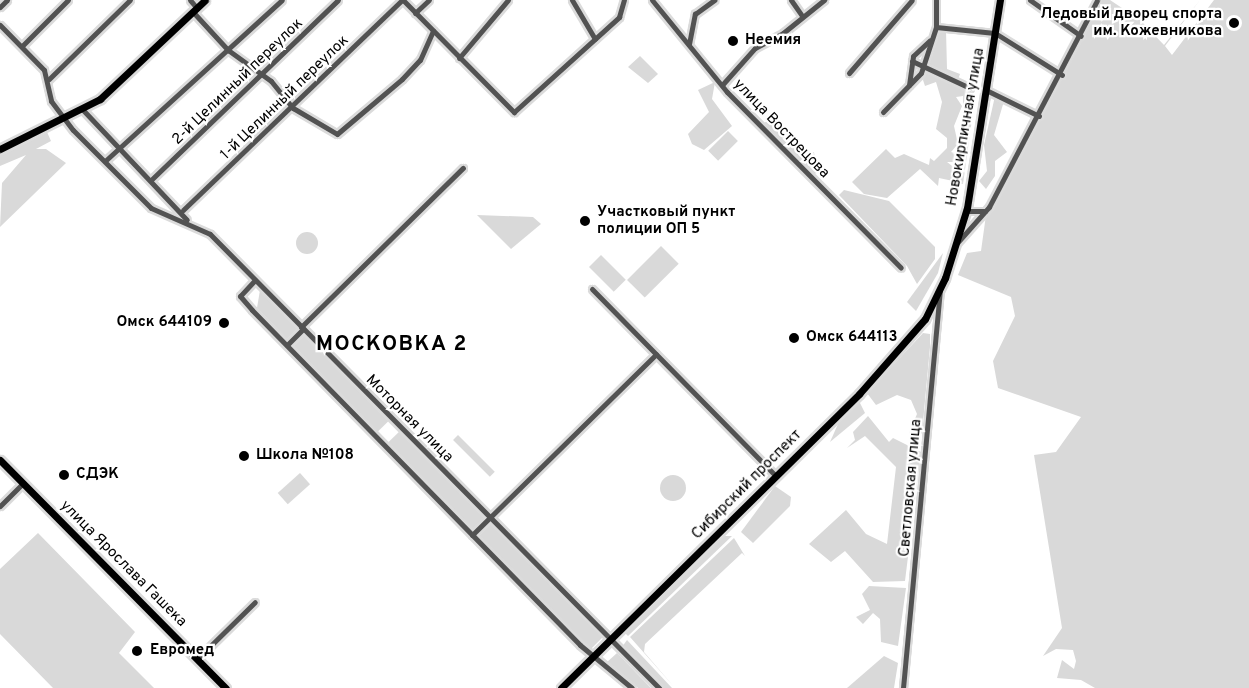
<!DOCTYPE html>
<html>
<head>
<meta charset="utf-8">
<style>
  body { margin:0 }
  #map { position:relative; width:1249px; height:688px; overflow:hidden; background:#fff; font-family:Overpass,sans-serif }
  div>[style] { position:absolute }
  .green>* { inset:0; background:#d9d9d9; transform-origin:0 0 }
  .round { border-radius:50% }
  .roads { filter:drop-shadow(2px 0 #dbdbdb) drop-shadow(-2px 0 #dbdbdb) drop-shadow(0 2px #dbdbdb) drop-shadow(0 -2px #dbdbdb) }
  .minor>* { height:5px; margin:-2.5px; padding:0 2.5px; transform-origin:2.5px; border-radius:2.5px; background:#525252 }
  .major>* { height:7px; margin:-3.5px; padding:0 3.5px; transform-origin:3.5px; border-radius:3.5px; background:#000 }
  .dots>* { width:16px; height:16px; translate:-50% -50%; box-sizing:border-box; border:3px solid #fff; border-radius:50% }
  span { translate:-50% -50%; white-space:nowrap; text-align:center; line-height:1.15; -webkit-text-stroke:4.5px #fff; paint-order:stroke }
  .poi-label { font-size:15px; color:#000; font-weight:700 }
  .right { translate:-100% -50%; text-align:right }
  .left { translate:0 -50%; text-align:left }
  .street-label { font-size:15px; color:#000 }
  .district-label { font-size:21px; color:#000; font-weight:700; letter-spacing:1.5px }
</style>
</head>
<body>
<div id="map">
  <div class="green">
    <i style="clip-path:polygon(1101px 0,1110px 0,1140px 20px,1164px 45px,1200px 0,1165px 46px,1172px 55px,1214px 0,1249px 0,1249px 688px,1095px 688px,1081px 680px,1057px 678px,1062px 660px,1074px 669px,1076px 661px,1073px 650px,1056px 649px,1043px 656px,1062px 628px,1034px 455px,1056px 452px,1081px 417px,998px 388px,993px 361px,1015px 316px,1011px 297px,958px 275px,967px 253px,981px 251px,986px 215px)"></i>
    <i style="clip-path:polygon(937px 29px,946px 30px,947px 69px,960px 74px,957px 82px,967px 91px,963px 106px,963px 96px,956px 97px,962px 106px,954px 126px,958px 144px,951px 152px,957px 153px,956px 162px,947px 162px,956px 169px,953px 181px,939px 178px,938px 186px,920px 169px,887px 198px,864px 194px,852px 182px,886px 149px,895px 158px,904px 154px,929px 165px,930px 158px,934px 161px,947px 148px,947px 138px,936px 129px,942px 102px,936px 82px,925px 86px,923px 80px)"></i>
    <i style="clip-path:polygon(640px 56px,658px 74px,648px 83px,628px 67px)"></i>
    <i style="clip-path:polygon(715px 82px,712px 99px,732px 126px,704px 150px,692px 144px,688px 134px,709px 112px,698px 90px)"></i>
    <i style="clip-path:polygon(995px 96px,1004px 101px,994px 135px,1007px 152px,995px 161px,995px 176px,986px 189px,979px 181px,987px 171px,984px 145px)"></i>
    <i style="clip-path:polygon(973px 112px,963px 184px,955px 184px,968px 115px)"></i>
    <i style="clip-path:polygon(773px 118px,809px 156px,814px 152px,817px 173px,811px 175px,762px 124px)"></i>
    <i style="left:728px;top:131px;width:14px;height:28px;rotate:45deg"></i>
    <i style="clip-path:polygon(47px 132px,51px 141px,36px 149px,46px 149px,66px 163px,0 227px,2px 183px,26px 155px,0 166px,0 155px)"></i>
    <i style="clip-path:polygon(844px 190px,889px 201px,935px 247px,935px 259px,917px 284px,907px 266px,839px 195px)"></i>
    <i style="clip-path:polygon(477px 215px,533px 217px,541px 224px,511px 249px)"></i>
    <i class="round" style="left:296px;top:232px;width:22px;height:22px"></i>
    <i style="left:661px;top:246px;width:25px;height:48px;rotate:45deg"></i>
    <i style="clip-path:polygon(943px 253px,938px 273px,916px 311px,907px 302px)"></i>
    <i style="left:601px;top:255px;width:35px;height:17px;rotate:45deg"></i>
    <i style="clip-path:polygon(260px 290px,298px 328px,287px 339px,257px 308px)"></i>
    <i style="clip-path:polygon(923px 333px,930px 334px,930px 347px,922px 433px,916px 439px,909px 433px,917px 414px,911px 400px,897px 395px,876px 405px,867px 393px)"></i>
    <i style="left:305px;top:335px;width:120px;height:16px;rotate:46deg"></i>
    <i style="clip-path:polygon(859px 401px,865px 413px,830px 442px,842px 415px)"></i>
    <i style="clip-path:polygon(868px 416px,889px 442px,893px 438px,921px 452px,905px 581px,873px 582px,845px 551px,831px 562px,809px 544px,846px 510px,866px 534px,887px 544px,896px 467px,865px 436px,847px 448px,855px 440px,853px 432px)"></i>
    <i style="left:401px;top:430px;width:123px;height:18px;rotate:46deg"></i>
    <i style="left:458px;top:435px;width:52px;height:7px;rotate:45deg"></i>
    <i style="left:300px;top:473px;width:15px;height:30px;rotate:48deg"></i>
    <i class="round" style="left:660px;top:475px;width:26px;height:26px"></i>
    <i style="clip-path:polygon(775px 486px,791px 497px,790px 506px,753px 543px,741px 532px)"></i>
    <i style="left:491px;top:524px;width:159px;height:18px;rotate:45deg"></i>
    <i style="clip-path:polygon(38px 533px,135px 632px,119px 653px,154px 688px,53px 688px,0 634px,0 569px)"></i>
    <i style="clip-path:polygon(722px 536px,732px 536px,628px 636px,624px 632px)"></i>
    <i style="clip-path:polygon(734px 538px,745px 556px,742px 553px,645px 644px,644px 652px,675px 688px,630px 637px)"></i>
    <i style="clip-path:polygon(869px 586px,906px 588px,898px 646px,881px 642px,880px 619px,873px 613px,863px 624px,856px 617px,870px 610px,862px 594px)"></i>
    <i style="clip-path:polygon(627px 640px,672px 688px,662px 688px,622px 647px)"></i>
    <i style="clip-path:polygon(617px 653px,651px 688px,638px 688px,606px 663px)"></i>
    <i style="clip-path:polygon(884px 656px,898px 663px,894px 688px,847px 688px)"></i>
  </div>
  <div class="roads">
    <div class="minor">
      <i style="left:190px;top:0;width:11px;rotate:49deg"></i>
      <i style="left:403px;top:0;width:158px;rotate:45.3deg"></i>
      <i style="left:514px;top:112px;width:142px;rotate:-42.1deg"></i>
      <i style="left:619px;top:17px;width:18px;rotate:-74deg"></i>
      <i style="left:572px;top:0;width:45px;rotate:59.5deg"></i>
      <i style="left:652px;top:0;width:119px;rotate:50.8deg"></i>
      <i style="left:727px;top:92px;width:247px;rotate:45.3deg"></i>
      <i style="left:791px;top:0;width:19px;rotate:55deg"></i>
      <i style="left:1030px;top:0;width:62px;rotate:35.2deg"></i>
      <i style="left:0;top:7px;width:10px;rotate:-45deg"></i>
      <i style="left:193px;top:12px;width:52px;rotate:47.4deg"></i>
      <i style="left:228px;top:50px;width:53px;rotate:35.8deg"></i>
      <i style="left:271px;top:81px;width:35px;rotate:51deg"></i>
      <i style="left:293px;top:108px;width:51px;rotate:30.6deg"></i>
      <i style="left:337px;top:134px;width:85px;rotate:-40.2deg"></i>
      <i style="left:402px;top:79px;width:26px;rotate:-47deg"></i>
      <i style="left:420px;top:60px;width:32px;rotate:-66deg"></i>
      <i style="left:415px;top:13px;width:19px;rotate:-43deg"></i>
      <i style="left:0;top:25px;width:63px;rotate:45.6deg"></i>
      <i style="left:44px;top:70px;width:32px;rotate:77deg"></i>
      <i style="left:51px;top:101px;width:36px;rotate:53deg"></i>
      <i style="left:73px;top:130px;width:110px;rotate:45deg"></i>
      <i style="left:151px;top:208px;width:64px;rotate:23.8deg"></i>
      <i style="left:210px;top:234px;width:639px;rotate:45.32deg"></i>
      <i style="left:936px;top:27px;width:59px;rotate:5.8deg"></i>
      <i style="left:995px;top:33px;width:79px;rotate:32.1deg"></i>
      <i style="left:689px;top:44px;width:31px;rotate:-79deg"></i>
      <i style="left:695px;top:14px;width:24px;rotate:-36deg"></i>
      <i style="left:22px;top:46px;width:65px;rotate:-45deg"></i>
      <i style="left:459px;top:58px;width:76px;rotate:-49.8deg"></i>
      <i style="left:912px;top:61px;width:64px;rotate:25deg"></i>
      <i style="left:849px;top:73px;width:96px;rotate:-49.2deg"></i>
      <i style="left:49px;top:79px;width:113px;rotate:-44.3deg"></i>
      <i style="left:722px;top:85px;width:50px;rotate:-48.3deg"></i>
      <i style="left:755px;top:48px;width:32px;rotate:-28deg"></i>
      <i style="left:783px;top:33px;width:53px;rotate:-38.8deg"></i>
      <i style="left:909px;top:85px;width:29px;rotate:-82deg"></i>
      <i style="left:913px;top:56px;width:23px;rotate:-43deg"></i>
      <i style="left:986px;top:90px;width:59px;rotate:26.1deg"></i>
      <i style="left:83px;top:110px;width:151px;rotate:46.6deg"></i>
      <i style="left:883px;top:112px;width:54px;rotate:-45.7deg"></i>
      <i style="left:921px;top:73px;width:48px;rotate:-71.9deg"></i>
      <i style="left:936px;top:27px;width:27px;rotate:-90deg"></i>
      <i style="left:105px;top:161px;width:239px;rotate:-42.3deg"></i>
      <i style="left:152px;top:179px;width:258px;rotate:-43.9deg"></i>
      <i style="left:183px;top:210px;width:303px;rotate:-43.8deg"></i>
      <i style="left:966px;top:211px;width:19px"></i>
      <i style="left:956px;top:244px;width:50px;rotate:-48.3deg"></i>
      <i style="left:989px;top:207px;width:233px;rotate:-62.4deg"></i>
      <i style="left:255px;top:280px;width:22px;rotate:133deg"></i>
      <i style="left:240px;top:296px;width:18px;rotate:49deg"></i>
      <i style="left:252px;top:310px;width:469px;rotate:45.6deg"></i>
      <i style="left:580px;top:645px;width:67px;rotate:39.6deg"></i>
      <i style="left:592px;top:289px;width:262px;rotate:45.5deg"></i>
      <i style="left:301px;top:327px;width:227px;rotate:-44.5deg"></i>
      <i style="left:287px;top:345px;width:23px;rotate:-45deg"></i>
      <i style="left:0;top:506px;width:33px;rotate:-45deg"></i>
      <i style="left:472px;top:535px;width:258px;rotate:-44.5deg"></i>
      <i style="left:197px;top:659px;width:81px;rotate:-44.5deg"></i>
      <i style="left:903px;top:688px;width:399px;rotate:-84.7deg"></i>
    </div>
    <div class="major">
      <i style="left:0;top:149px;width:112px;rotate:-26.6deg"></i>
      <i style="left:100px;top:99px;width:144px;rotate:-43.3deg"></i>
      <i style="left:0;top:460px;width:321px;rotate:45.3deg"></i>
      <i style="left:561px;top:688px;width:419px;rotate:-44.6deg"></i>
      <i style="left:859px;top:394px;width:100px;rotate:-48.7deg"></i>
      <i style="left:925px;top:319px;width:46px;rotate:-64deg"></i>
      <i style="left:945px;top:278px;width:73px;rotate:-72.6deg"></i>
      <i style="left:967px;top:208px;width:211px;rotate:-81deg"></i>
    </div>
  </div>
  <div class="dots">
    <i style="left:1234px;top:23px;background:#000"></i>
    <i style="left:733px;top:41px;background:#000"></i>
    <i style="left:585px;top:221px;background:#000"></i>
    <i style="left:224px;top:323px;background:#000"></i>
    <i style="left:794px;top:338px;background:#000"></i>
    <i style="left:244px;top:456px;background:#000"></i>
    <i style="left:64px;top:475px;background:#000"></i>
    <i style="left:137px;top:651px;background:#000"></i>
  </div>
  <div class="poi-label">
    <span class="right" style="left:1222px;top:23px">Ледовый дворец спорта<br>им. Кожевникова</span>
    <span class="left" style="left:745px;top:41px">Неемия</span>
    <span class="left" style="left:597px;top:221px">Участковый пункт<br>полиции ОП 5</span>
    <span class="right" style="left:212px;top:323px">Омск 644109</span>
    <span class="left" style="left:806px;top:338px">Омск 644113</span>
    <span class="left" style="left:256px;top:456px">Школа №108</span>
    <span class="left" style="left:76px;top:475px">СДЭК</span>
    <span class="left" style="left:150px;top:651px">Евромед</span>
  </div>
  <div class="street-label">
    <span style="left:238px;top:82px;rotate:-44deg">2-й Целинный переулок</span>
    <span style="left:285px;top:98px;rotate:-44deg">1-й Целинный переулок</span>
    <span style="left:966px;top:127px;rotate:-80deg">Новокирпичная улица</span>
    <span style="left:781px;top:129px;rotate:46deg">улица Вострецова</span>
    <span style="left:409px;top:419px;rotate:45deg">Моторная улица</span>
    <span style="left:747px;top:485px;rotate:-45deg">Сибирский проспект</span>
    <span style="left:911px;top:488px;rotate:-85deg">Светловская улица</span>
    <span style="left:123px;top:564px;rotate:45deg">улица Ярослава Гашека</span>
  </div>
  <div class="district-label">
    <span style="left:392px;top:345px">МОСКОВКА 2</span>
  </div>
</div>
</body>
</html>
